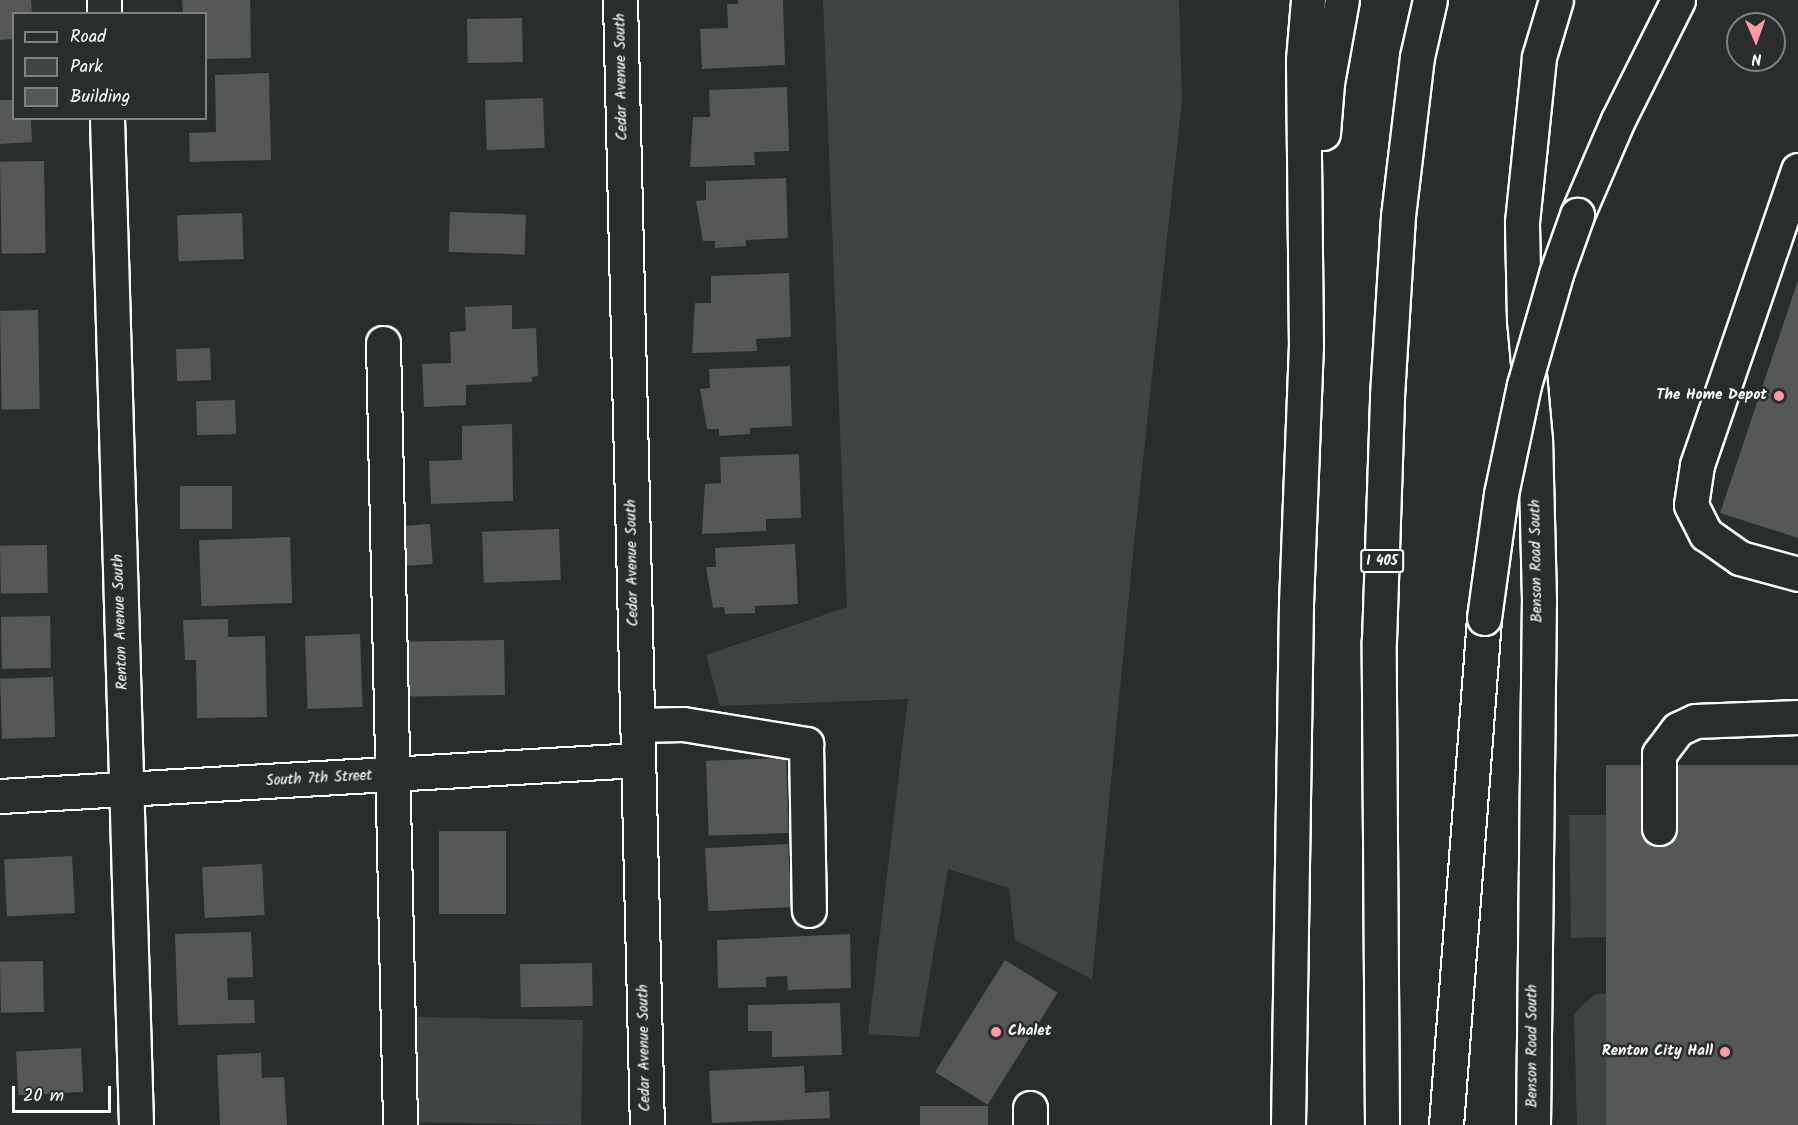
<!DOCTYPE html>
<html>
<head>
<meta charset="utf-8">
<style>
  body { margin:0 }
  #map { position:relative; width:1798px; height:1125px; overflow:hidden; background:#2a2d2e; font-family:Kalam,sans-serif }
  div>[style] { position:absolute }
  .green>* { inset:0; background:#414445; transform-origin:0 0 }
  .building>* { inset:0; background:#555758; transform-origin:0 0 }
  .roads { filter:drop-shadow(2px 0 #fff) drop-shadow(-2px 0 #fff) drop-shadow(0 2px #fff) drop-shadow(0 -2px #fff) }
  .minor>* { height:33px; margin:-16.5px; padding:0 16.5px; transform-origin:16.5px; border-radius:16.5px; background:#2a2d2e }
  .highway>* { height:33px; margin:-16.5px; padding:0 16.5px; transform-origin:16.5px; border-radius:16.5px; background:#2a2d2e }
  .bridges { filter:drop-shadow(2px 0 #fff) drop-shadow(-2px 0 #fff) drop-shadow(0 2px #fff) drop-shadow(0 -2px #fff) }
  .highway-bridge>* { height:33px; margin:-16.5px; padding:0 16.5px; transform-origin:16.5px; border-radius:16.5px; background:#2a2d2e }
  .dots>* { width:16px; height:16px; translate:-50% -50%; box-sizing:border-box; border:3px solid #2a2d2e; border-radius:50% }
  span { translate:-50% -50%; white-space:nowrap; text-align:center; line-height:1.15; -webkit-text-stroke:5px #2a2d2e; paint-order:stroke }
  .shield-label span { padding:2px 4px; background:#2a2d2e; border:2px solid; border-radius:4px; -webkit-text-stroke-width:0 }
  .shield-label { font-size:14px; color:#fff; font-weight:700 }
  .street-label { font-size:15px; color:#fff }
  .poi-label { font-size:15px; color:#fff; font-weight:700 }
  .right { translate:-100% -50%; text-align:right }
  .left { translate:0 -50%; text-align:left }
  .legend { position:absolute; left:12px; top:12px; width:195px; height:108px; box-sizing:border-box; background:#2a2d2e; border:2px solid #7f8182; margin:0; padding:8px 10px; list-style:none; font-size:18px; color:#fff }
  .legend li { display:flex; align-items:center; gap:12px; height:30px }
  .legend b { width:30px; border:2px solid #7f8182 }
  .north { position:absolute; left:1726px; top:12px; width:60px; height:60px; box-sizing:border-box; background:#2a2d2e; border:2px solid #7f8182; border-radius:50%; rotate:178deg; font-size:16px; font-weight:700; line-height:24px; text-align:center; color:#fff }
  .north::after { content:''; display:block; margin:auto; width:21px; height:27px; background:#ff9aa2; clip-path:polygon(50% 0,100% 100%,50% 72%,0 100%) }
  .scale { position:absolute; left:12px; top:1086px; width:99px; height:27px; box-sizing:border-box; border:3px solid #fff; border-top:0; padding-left:8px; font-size:18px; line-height:21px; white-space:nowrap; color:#fff; -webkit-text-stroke:4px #2a2d2e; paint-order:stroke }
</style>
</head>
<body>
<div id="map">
  <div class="green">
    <i style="clip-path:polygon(823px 0,1179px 0,1182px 100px,1134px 543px,1092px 979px,1015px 940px,1009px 888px,948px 869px,919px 1037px,868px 1034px,908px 699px,720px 706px,706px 655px,847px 607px)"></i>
    <i style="clip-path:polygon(1569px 815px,1607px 815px,1610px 924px,1643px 936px,1571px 938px)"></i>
    <i style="clip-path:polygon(1595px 994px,1611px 994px,1614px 1125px,1577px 1125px,1574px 1014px)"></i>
    <i style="left:583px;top:1020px;width:105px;height:177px;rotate:91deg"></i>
  </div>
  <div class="building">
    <i style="clip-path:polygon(0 0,31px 0,32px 14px,14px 14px,14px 39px,0 40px)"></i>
    <i style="clip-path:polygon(182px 0,250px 0,251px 58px,206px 59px,206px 14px,183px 14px)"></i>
    <i style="clip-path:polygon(738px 0,783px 0,785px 65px,702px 69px,700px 29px,728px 28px,727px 4px,738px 4px)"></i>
    <i style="left:522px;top:18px;width:44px;height:55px;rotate:89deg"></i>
    <i style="clip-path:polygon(269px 73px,271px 160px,190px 162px,189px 133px,216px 132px,215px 75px)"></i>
    <i style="clip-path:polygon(787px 87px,789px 151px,754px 152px,755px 165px,690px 167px,693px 117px,710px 117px,709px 90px)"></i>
    <i style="left:543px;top:98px;width:50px;height:58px;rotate:88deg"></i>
    <i style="clip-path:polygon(0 100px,14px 100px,14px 118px,31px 118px,32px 142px,0 144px)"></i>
    <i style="left:44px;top:161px;width:92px;height:44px;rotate:89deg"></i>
    <i style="clip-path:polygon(786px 178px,788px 238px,746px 240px,746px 246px,715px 248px,715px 241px,703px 241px,696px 201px,706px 200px,706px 181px)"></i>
    <i style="left:450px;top:212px;width:76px;height:40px;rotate:2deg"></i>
    <i style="left:242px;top:213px;width:46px;height:65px;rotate:88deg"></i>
    <i style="clip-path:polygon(789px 273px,791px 337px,756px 339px,757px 351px,692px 353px,695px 303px,711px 303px,711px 276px)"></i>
    <i style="clip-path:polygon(1798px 280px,1798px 538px,1720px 513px)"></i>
    <i style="clip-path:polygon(512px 305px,512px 329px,536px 328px,538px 376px,532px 377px,532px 382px,466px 385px,466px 405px,424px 407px,422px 364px,451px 363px,450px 332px,466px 331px,465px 307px)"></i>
    <i style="left:38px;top:310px;width:99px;height:38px;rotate:89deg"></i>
    <i style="left:210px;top:348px;width:32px;height:34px;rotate:88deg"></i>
    <i style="clip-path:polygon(790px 366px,792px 426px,750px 428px,750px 434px,719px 436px,719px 429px,707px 429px,700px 389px,710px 388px,709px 369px)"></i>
    <i style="left:235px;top:400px;width:34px;height:39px;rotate:88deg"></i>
    <i style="clip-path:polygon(512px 424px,513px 501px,431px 504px,429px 461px,462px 460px,462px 426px)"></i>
    <i style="clip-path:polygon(799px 454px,801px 518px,766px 519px,766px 531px,702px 534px,705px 484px,721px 483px,720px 457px)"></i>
    <i style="left:180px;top:486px;width:52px;height:43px"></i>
    <i style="left:430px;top:524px;width:40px;height:35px;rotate:86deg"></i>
    <i style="left:559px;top:529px;width:51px;height:77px;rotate:88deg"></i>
    <i style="left:290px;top:537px;width:66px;height:91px;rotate:88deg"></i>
    <i style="clip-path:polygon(795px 544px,798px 604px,755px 606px,755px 613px,725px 614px,724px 607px,713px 608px,706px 567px,716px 567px,715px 548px)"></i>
    <i style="left:47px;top:545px;width:48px;height:47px;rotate:89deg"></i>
    <i style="left:50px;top:616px;width:52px;height:49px;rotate:89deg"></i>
    <i style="clip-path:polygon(228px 619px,228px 637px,265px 636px,267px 717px,197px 718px,196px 660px,185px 660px,183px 620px)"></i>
    <i style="left:360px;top:634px;width:73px;height:55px;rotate:88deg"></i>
    <i style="left:504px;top:640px;width:55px;height:105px;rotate:89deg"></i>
    <i style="left:53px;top:677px;width:60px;height:53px;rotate:88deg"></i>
    <i style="left:786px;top:758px;width:75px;height:80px;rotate:88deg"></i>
    <i style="left:1798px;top:765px;width:360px;height:192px;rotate:90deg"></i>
    <i style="left:439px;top:831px;width:67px;height:83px"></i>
    <i style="left:788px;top:844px;width:63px;height:83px;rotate:87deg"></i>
    <i style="left:72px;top:856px;width:57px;height:68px;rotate:87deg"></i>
    <i style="left:262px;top:864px;width:51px;height:60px;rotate:87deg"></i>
    <i style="clip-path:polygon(251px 932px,253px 977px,227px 978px,228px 1000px,254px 1000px,255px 1023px,178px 1025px,175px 934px)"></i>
    <i style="clip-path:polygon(850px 934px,851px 988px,788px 990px,787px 976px,766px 977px,766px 987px,718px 988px,717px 940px)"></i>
    <i style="left:1005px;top:960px;width:62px;height:132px;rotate:32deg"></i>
    <i style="left:43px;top:961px;width:51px;height:43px;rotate:89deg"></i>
    <i style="left:592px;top:963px;width:43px;height:72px;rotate:89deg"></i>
    <i style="clip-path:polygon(840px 1003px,842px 1055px,772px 1057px,772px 1031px,748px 1031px,748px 1005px)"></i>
    <i style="left:81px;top:1048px;width:44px;height:65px;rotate:87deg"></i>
    <i style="clip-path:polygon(261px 1053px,262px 1078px,284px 1077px,287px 1125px,220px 1125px,217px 1055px)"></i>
    <i style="clip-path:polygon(804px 1066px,805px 1093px,829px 1091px,830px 1118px,712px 1123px,709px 1071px)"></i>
    <i style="left:988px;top:1106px;width:19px;height:68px;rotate:90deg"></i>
  </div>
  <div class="roads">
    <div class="minor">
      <i style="left:104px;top:0;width:14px;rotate:90deg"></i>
      <i style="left:620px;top:0;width:1125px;rotate:88.63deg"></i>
      <i style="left:107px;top:118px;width:1007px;rotate:88.35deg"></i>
      <i style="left:1798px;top:170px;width:312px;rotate:108.9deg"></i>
      <i style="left:1697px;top:465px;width:40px;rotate:98.5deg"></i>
      <i style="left:1691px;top:505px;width:33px;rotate:63deg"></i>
      <i style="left:1706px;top:534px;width:42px;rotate:35.2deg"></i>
      <i style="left:1740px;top:558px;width:60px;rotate:15.4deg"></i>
      <i style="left:383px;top:343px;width:782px;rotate:88.75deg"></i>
      <i style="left:637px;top:725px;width:46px;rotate:-1.2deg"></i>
      <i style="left:683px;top:724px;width:125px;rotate:9.2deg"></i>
      <i style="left:806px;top:744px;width:166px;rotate:89deg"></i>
      <i style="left:0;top:796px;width:639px;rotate:-3.23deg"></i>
      <i style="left:1659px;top:828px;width:74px;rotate:-90deg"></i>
      <i style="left:1659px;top:754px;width:31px;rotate:-53deg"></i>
      <i style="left:1678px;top:729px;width:19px;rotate:-25deg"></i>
      <i style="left:1695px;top:721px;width:103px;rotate:-2.2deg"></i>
      <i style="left:1030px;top:1125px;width:17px;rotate:-90deg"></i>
      <i style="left:1533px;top:1125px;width:525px;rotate:-89.35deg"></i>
      <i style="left:1539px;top:600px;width:160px;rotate:-91.4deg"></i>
      <i style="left:1535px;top:440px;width:121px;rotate:-95.2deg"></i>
      <i style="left:1524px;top:320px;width:98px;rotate:-91.2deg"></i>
      <i style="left:1522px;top:222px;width:166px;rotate:-84.1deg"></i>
      <i style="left:1539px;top:57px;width:59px;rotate:-73.4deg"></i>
    </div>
    <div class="highway">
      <i style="left:1323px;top:133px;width:50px;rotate:-85.4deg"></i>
      <i style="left:1327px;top:83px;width:84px;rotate:-79.8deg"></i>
      <i style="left:1577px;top:215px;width:103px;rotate:-66.7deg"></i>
      <i style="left:1618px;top:120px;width:134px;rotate:-63.4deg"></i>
      <i style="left:1288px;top:1125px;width:521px;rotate:-89.12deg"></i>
      <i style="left:1296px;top:604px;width:257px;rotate:-87.8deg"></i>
      <i style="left:1306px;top:347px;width:287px;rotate:-90.6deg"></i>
      <i style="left:1303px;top:60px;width:60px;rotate:-85.2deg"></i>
      <i style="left:1382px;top:1125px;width:484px;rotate:-90.4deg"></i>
      <i style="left:1379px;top:641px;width:245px;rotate:-88.1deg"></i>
      <i style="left:1387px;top:396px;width:180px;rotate:-86.5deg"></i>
      <i style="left:1398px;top:216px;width:160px;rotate:-83.2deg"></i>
      <i style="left:1417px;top:57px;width:58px;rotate:-77.2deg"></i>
      <i style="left:1446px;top:1125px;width:508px;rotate:-85.71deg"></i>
    </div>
  </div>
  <div class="bridges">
    <div class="highway-bridge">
      <i style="left:1484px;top:618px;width:125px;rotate:-82.2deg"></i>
      <i style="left:1501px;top:494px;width:111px;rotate:-78.1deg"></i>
      <i style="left:1524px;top:385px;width:116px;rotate:-73.9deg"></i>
      <i style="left:1556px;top:274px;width:63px;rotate:-70.4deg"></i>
    </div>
  </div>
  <div class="dots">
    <i style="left:1779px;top:396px;background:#ff9aa2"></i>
    <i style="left:996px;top:1032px;background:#ff9aa2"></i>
    <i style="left:1725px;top:1052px;background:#ff9aa2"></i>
  </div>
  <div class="shield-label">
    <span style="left:1382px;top:561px">I 405</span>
  </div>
  <div class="street-label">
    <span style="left:622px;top:77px;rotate:-91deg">Cedar Avenue South</span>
    <span style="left:1537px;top:561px;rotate:-91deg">Benson Road South</span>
    <span style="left:633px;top:563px;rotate:-91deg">Cedar Avenue South</span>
    <span style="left:121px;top:622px;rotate:-92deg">Renton Avenue South</span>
    <span style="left:319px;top:779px;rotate:-3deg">South 7th Street</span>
    <span style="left:1533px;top:1046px;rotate:-90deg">Benson Road South</span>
    <span style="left:645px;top:1048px;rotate:-91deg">Cedar Avenue South</span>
  </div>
  <div class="poi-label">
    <span class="right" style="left:1767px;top:396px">The Home Depot</span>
    <span class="left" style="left:1008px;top:1032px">Chalet</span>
    <span class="right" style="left:1713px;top:1052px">Renton City Hall</span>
  </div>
  <ul class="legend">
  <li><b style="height:8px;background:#2a2d2e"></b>Road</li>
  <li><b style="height:16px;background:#414445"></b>Park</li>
  <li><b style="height:16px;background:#555758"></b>Building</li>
  </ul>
  <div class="north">N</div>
  <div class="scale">20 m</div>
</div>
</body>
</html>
